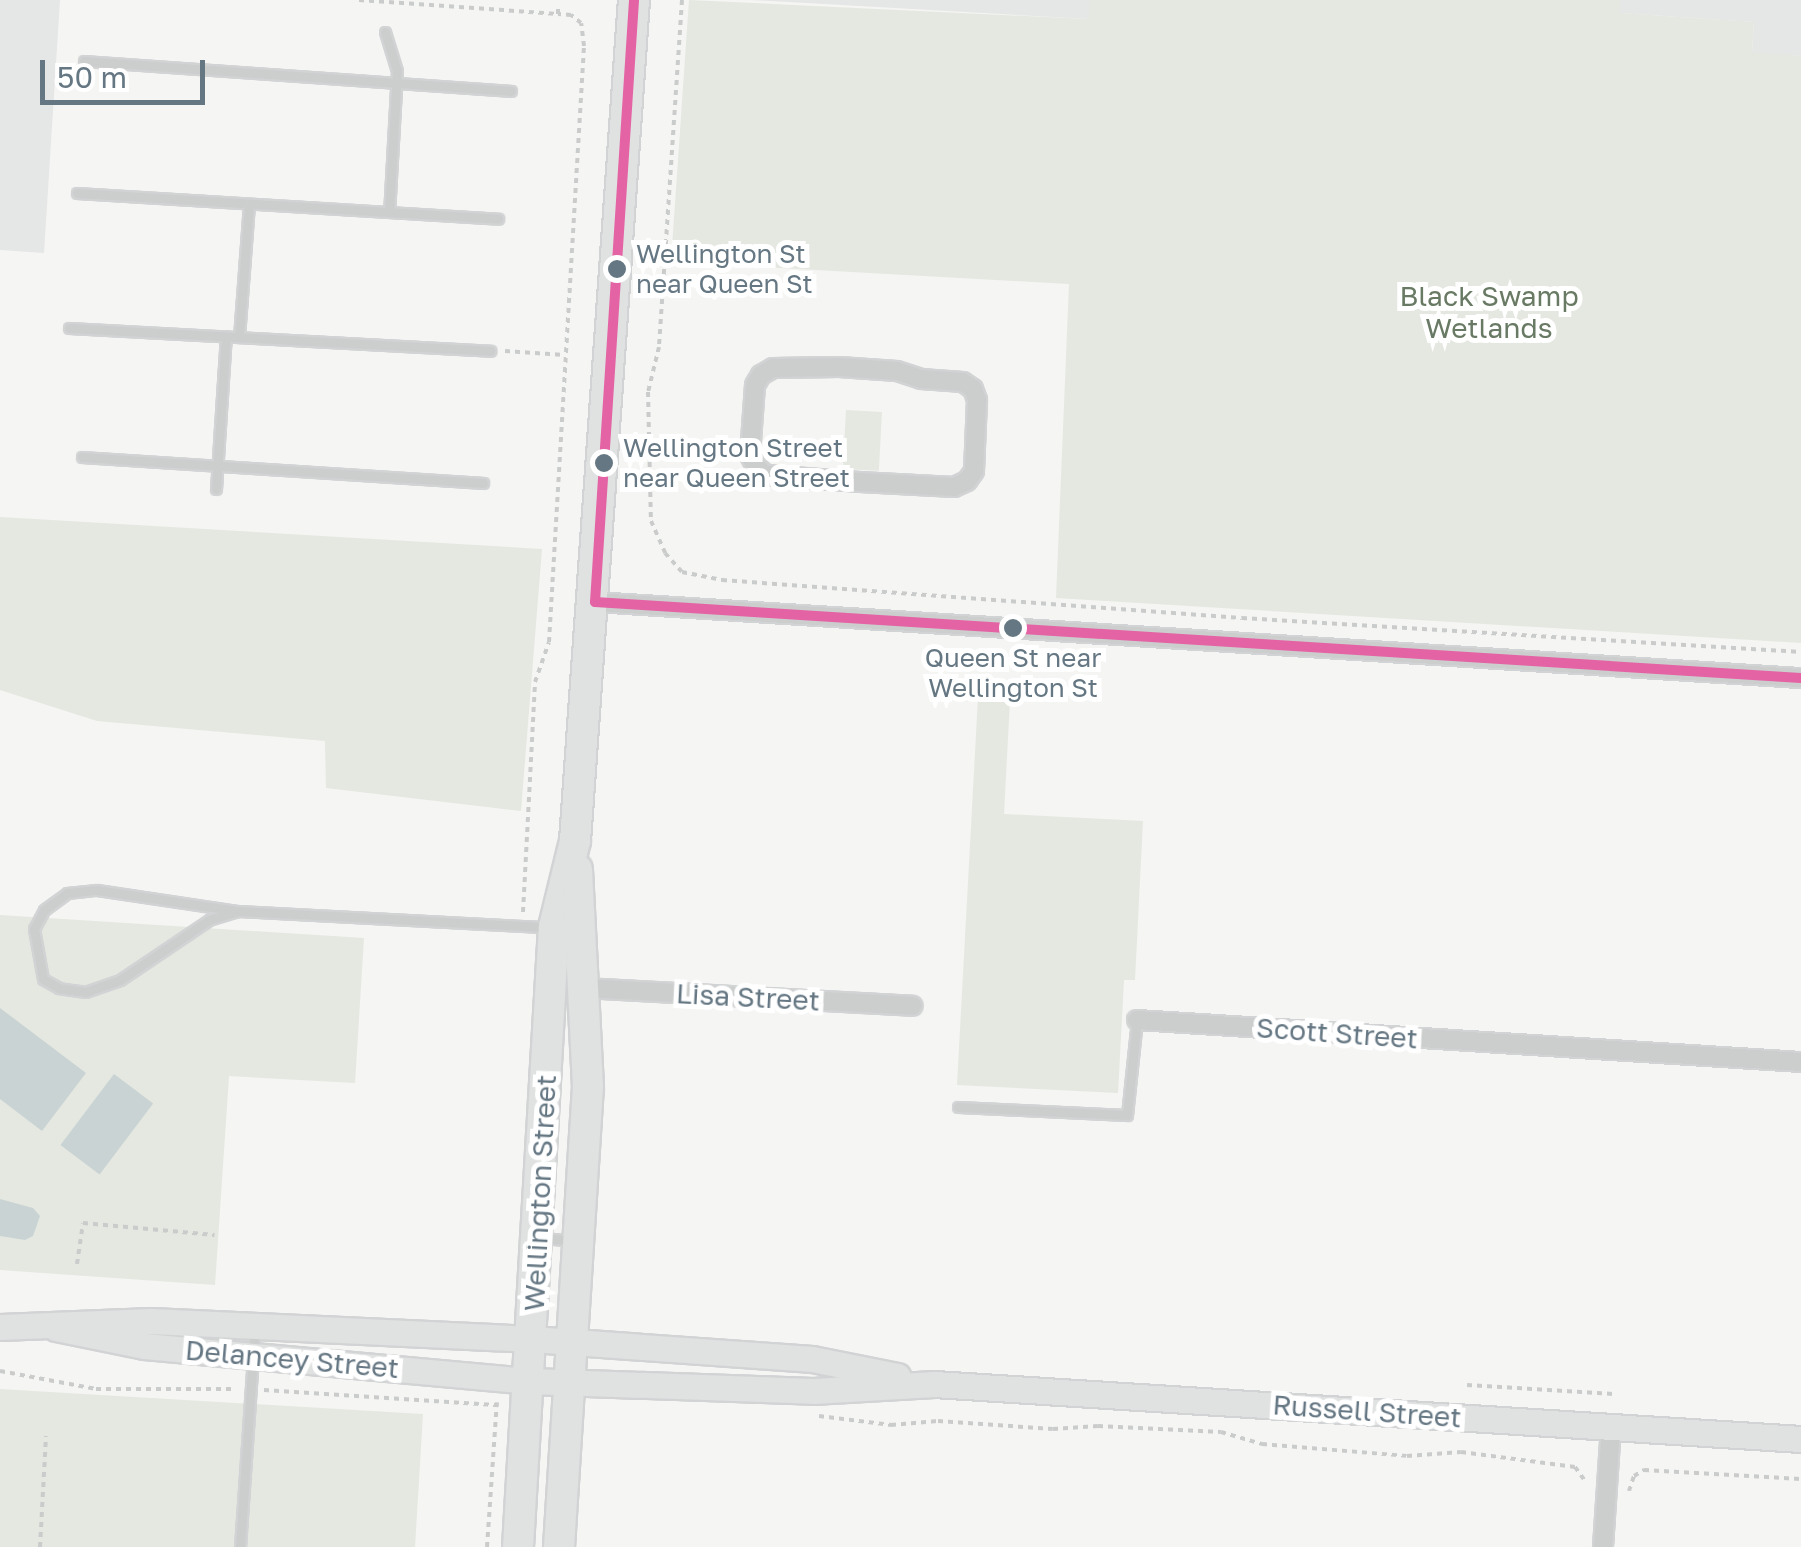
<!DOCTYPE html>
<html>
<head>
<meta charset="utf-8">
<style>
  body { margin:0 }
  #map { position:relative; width:1801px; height:1547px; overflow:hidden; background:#f5f5f3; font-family:"Golos Text",sans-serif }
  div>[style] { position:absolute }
  .built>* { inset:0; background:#e5e6e6 }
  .green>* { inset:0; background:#e4e8e1; transform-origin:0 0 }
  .water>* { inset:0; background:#cad3d4; transform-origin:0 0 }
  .path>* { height:4px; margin-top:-2px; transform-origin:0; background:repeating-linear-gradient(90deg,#cacbcb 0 5px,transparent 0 10px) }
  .roads { filter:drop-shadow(2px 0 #d2d3d4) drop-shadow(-2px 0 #d2d3d4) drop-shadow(0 2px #d2d3d4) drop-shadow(0 -2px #d2d3d4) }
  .lane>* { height:9px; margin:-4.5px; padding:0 4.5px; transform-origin:4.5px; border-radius:4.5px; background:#cccece }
  .street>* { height:18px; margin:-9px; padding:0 9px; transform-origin:9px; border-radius:9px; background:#cccece }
  .secondary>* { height:25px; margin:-12.5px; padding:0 12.5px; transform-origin:12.5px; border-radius:12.5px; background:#e0e1e1 }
  .primary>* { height:30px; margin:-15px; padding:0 15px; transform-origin:15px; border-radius:15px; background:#e0e1e1 }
  .bus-1>* { height:10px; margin:-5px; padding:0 5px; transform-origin:5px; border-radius:5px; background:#e463a4 }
  .dots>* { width:28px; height:28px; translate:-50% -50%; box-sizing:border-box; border:5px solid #fff; border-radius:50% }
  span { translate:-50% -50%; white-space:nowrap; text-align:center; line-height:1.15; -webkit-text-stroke:10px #fff; paint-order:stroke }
  .bus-label { font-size:26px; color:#657783 }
  .left { translate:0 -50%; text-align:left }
  .park-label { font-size:28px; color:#697a64 }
  .street-label { font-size:28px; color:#657783 }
  .scale { position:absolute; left:40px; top:60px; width:165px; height:45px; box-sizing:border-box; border:5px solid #657783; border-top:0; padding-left:12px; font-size:30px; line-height:35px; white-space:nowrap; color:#657783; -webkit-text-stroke:8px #fff; paint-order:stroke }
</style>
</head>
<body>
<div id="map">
  <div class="built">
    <i style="clip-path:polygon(0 0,60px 0,44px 253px,0 250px)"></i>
    <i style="clip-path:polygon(751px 0,1090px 0,1089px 19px)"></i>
    <i style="clip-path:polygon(1620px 0,1801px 0,1801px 56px,1752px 53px,1754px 22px,1620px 13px)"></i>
  </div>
  <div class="green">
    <i style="clip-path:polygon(689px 0,1088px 19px,1090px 0,1620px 0,1620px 13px,1754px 22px,1752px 52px,1801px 56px,1801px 643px,1056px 598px,1069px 284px,671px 262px)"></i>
    <i style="left:846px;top:410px;width:36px;height:59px;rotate:3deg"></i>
    <i style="clip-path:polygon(0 517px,542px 549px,521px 811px,326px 788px,325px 741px,97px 721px,0 690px)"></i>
    <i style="clip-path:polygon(979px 679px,1011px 681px,1004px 814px,1143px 821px,1135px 980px,1124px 980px,1118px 1093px,957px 1085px)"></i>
    <i style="clip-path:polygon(0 915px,364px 938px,355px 1083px,229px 1076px,215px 1285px,0 1270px)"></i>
    <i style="clip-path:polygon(0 1389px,423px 1414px,415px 1547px,0 1547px)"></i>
  </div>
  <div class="water">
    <i style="clip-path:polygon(0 1008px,86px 1073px,42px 1131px,0 1099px)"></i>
    <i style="left:114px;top:1074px;width:49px;height:89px;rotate:37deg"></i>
    <i style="clip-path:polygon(0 1199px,33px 1208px,40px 1216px,33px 1236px,25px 1240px,0 1236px)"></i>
  </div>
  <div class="path">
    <i style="left:359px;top:0;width:199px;rotate:4deg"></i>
    <i style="left:558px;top:14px;width:6px;rotate:-90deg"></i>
    <i style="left:682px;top:0;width:348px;rotate:93.8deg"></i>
    <i style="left:659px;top:347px;width:46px;rotate:103.7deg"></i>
    <i style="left:648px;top:392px;width:129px;rotate:88.7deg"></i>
    <i style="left:651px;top:521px;width:35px;rotate:66deg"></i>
    <i style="left:665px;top:553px;width:25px;rotate:48deg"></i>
    <i style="left:682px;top:572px;width:41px;rotate:11.3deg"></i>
    <i style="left:722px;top:580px;width:521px;rotate:4.18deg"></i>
    <i style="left:1242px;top:618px;width:560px;rotate:3.48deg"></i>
    <i style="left:505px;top:351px;width:60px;rotate:3.8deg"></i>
    <i style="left:523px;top:912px;width:230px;rotate:-87deg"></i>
    <i style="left:535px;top:682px;width:42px;rotate:-70.7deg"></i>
    <i style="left:549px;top:642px;width:597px;rotate:-86.64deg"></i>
    <i style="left:584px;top:46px;width:23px;rotate:-97deg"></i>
    <i style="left:581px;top:23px;width:13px;rotate:-141deg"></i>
    <i style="left:571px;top:15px;width:13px;rotate:-176deg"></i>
    <i style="left:77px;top:1264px;width:41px;rotate:-81.7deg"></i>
    <i style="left:83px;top:1223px;width:132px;rotate:5.2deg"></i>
    <i style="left:0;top:1371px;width:98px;rotate:10.6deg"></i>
    <i style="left:96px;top:1389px;width:139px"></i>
    <i style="left:1467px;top:1385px;width:147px;rotate:3.5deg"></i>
    <i style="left:264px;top:1390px;width:235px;rotate:3.7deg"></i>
    <i style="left:819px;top:1416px;width:73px;rotate:7.1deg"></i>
    <i style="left:891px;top:1425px;width:47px;rotate:-4.9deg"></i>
    <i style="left:938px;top:1421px;width:115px;rotate:4deg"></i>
    <i style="left:1053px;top:1429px;width:45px;rotate:-3.8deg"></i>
    <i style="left:1098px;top:1426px;width:123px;rotate:2.8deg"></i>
    <i style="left:1221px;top:1432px;width:43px;rotate:16.3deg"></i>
    <i style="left:1262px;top:1444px;width:145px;rotate:4.7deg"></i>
    <i style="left:1407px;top:1456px;width:54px;rotate:-4.2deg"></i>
    <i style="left:1461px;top:1452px;width:115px;rotate:7.5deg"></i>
    <i style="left:1575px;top:1467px;width:19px;rotate:54deg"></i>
    <i style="left:1629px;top:1491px;width:16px;rotate:-72deg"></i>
    <i style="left:1634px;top:1476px;width:12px;rotate:-31deg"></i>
    <i style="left:1644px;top:1470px;width:157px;rotate:3.3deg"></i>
    <i style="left:40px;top:1547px;width:111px;rotate:-86.9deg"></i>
    <i style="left:487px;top:1547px;width:145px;rotate:-86.1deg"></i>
  </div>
  <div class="roads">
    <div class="lane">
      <i style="left:385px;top:32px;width:41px;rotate:72.9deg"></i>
      <i style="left:397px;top:71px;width:141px;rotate:93.2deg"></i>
      <i style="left:84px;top:61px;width:428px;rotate:4deg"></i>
      <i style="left:77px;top:193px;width:422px;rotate:3.5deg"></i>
      <i style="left:69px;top:328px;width:422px;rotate:3.1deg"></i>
      <i style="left:239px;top:337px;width:133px;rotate:-85.7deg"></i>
      <i style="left:82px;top:457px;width:402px;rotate:3.7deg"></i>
      <i style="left:216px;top:489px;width:153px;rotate:-86.3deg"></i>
      <i style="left:238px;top:911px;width:30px;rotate:163deg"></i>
      <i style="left:209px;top:920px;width:107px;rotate:146deg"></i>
      <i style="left:120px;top:980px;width:36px;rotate:161deg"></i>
      <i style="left:86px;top:992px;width:27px;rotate:-172deg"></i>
      <i style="left:59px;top:988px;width:18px;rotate:-151deg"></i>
      <i style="left:43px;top:979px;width:51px;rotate:-100.2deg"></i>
      <i style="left:34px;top:929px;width:21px;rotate:-62deg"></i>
      <i style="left:44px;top:910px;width:29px;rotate:-36deg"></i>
      <i style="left:67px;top:893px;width:30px;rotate:-6deg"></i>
      <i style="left:97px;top:890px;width:143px;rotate:8.5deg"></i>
      <i style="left:238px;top:911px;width:309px;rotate:3deg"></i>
      <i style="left:958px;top:1107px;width:169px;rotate:2.7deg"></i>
      <i style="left:1127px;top:1115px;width:96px;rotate:-84deg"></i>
      <i style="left:541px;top:1238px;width:34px;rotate:5deg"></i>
      <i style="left:240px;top:1547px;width:219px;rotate:-86.1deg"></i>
    </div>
    <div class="street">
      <i style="left:839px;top:367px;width:58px;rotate:3.9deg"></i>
      <i style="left:897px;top:371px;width:25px;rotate:18deg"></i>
      <i style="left:921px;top:379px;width:42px;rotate:4.1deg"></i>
      <i style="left:963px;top:382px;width:12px;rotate:35deg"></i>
      <i style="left:973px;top:389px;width:12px;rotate:70deg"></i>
      <i style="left:977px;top:400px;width:71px;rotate:92.4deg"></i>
      <i style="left:974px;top:471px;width:12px;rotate:125deg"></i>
      <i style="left:967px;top:481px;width:14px;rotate:155deg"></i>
      <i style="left:954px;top:487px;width:94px;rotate:-177deg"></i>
      <i style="left:860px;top:482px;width:94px;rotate:-175.7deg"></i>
      <i style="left:766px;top:475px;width:13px;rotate:-141deg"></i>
      <i style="left:756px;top:467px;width:13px;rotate:-117deg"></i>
      <i style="left:750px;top:455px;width:70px;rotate:-85.9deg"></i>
      <i style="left:755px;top:385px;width:12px;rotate:-59deg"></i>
      <i style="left:761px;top:375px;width:14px;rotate:-30deg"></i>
      <i style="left:773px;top:368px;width:66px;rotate:-0.9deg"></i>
      <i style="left:595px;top:602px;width:1208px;rotate:3.61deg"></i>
      <i style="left:583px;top:988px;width:330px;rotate:3.1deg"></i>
      <i style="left:1137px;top:1020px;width:665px;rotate:3.62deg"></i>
      <i style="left:1603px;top:1547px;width:120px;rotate:-86.2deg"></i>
    </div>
    <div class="secondary">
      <i style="left:0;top:1327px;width:151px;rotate:-2.3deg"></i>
      <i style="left:151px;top:1321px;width:381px;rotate:2.7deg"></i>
      <i style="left:532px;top:1339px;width:281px;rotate:4.1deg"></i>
      <i style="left:812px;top:1359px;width:87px;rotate:11.3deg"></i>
      <i style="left:56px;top:1328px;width:90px;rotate:11.6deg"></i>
      <i style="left:144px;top:1346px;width:388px;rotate:5.2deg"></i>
      <i style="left:530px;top:1381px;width:283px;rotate:2deg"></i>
      <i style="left:813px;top:1391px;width:121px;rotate:-3.3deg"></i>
      <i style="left:934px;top:1384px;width:869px;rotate:3.63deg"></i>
    </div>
    <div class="primary">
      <i style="left:518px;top:1547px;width:621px;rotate:-86.68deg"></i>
      <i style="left:554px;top:927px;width:89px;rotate:-76.3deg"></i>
      <i style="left:575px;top:841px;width:843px;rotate:-85.99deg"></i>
      <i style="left:559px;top:1547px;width:461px;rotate:-86.4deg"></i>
      <i style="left:588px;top:1087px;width:218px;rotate:-92.9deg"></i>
    </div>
  </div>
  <div class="bus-1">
    <i style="left:595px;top:602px;width:1208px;rotate:3.61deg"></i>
    <i style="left:595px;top:602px;width:603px;rotate:-86.29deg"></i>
  </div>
  <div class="dots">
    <i style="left:617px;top:269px;background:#657783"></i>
    <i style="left:604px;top:463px;background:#657783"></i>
    <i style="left:1013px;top:628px;background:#657783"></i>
  </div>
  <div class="bus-label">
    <span class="left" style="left:636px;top:269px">Wellington St<br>near Queen St</span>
    <span class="left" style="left:623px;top:463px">Wellington Street<br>near Queen Street</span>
    <span style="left:1013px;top:673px">Queen St near<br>Wellington St</span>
  </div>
  <div class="park-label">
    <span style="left:1489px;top:312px">Black Swamp<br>Wetlands</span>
  </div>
  <div class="street-label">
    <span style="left:748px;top:997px;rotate:3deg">Lisa Street</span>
    <span style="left:1337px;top:1033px;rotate:4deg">Scott Street</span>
    <span style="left:540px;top:1193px;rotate:-87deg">Wellington Street</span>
    <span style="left:292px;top:1359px;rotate:5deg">Delancey Street</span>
    <span style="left:1367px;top:1411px;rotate:4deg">Russell Street</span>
  </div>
  <div class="scale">50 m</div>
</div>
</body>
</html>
